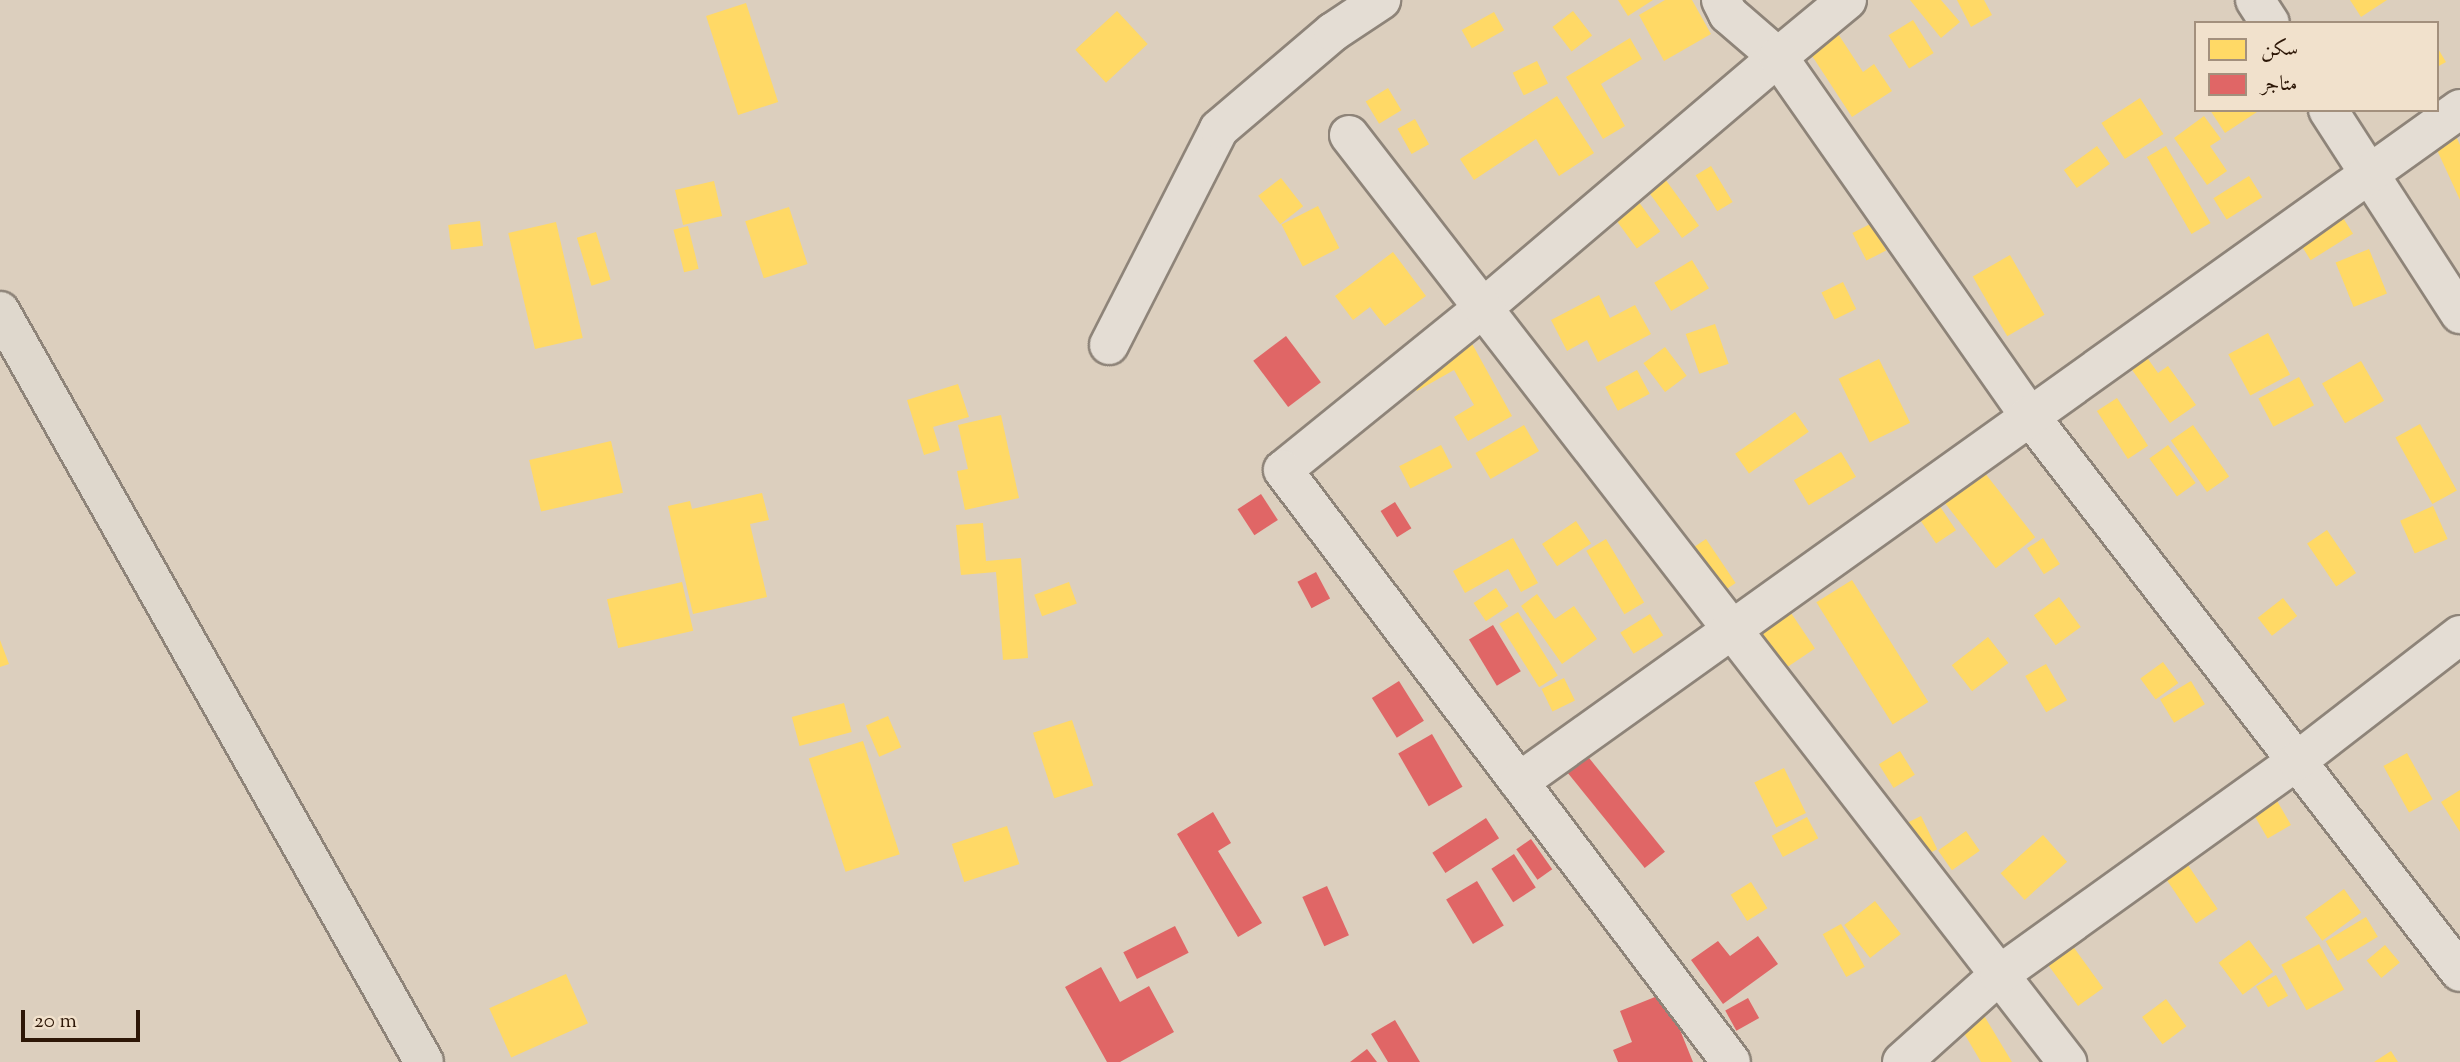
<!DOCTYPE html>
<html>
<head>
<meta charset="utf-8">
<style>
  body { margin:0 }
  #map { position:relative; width:2460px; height:1062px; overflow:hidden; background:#dccfbe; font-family:"Sorts Mill Goudy",Amiri,serif }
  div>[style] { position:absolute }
  .homes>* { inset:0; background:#ffd966; transform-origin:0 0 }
  .shops>* { inset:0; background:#e06666; transform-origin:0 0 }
  .roads { filter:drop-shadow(2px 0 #8e8479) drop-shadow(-2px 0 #8e8479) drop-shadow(0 2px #8e8479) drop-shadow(0 -2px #8e8479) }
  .minor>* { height:38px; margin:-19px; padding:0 19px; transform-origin:19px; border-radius:19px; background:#e4ddd4 }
  .major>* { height:38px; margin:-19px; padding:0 19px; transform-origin:19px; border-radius:19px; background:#dfd8cd }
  span { translate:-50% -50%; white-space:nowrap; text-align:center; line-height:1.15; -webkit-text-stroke:7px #f1e1cc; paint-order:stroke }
  .legend { position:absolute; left:2194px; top:21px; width:245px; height:91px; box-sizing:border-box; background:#f1e1cc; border:2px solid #a3907d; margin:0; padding:9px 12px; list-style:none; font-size:21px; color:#2d1707 }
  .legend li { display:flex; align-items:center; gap:14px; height:35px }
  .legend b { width:35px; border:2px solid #a3907d }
  .scale { position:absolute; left:21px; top:1010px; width:119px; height:32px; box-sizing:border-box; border:4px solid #2d1707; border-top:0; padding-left:9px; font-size:21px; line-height:24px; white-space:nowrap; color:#2d1707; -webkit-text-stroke:5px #f1e1cc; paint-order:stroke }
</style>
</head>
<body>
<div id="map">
  <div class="homes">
    <i style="clip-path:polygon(1618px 0,1653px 0,1628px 16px)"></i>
    <i style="clip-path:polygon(1665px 0,1692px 0,1711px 34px,1664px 61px,1639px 15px)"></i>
    <i style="clip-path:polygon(1910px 0,1941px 0,1960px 22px,1941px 38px)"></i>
    <i style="clip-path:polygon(1957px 0,1984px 0,1992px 15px,1971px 27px)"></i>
    <i style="clip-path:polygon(2350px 0,2387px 0,2361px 17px)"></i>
    <i style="left:746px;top:3px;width:104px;height:42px;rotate:72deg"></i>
    <i style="left:1117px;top:11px;width:45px;height:57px;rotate:47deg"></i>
    <i style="left:1573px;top:11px;width:31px;height:26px;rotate:52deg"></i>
    <i style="left:1494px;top:12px;width:21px;height:37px;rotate:61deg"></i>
    <i style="left:1913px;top:20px;width:39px;height:29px;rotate:58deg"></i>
    <i style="clip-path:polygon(1833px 26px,1863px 72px,1874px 64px,1892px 91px,1852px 117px,1805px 45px)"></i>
    <i style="clip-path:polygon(1630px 38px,1642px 59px,1601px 84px,1625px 126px,1603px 139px,1566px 77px)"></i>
    <i style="clip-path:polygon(2437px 47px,2446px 62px,2437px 67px)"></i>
    <i style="left:1537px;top:61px;width:25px;height:27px;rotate:64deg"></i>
    <i style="left:1388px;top:88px;width:26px;height:26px;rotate:59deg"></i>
    <i style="clip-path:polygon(1557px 96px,1594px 153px,1559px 176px,1536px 139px,1474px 180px,1460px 159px)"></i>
    <i style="left:2140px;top:98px;width:43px;height:46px;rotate:57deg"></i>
    <i style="clip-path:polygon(2210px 110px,2260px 110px,2225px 133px)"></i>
    <i style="clip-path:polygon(2204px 116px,2221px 139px,2210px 146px,2227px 171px,2207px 185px,2174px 138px)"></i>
    <i style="left:1415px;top:119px;width:29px;height:20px;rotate:61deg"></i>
    <i style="clip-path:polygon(2452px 127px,2460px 145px,2460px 200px,2431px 137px)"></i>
    <i style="left:2097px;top:146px;width:22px;height:41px;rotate:54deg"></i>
    <i style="left:2166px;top:146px;width:89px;height:22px;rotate:60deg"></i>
    <i style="left:1652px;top:161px;width:80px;height:21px;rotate:54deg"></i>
    <i style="left:1711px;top:166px;width:42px;height:18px;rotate:59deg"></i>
    <i style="left:2249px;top:176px;width:25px;height:42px;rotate:58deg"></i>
    <i style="left:1281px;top:178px;width:36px;height:29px;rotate:52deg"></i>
    <i style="left:714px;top:181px;width:36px;height:40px;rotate:77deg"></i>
    <i style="left:1625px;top:183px;width:60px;height:29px;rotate:54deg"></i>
    <i style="left:2335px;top:205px;width:34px;height:50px;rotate:58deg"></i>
    <i style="left:1318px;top:206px;width:47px;height:41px;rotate:63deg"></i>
    <i style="left:789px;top:207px;width:60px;height:46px;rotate:72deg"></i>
    <i style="left:480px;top:221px;width:25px;height:32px;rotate:83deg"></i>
    <i style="left:556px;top:222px;width:119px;height:49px;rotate:77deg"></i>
    <i style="left:1872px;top:223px;width:31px;height:22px;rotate:63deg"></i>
    <i style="left:688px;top:226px;width:44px;height:15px;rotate:76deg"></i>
    <i style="left:596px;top:232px;width:50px;height:20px;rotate:73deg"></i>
    <i style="left:2369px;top:249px;width:48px;height:36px;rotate:68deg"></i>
    <i style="clip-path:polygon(1393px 252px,1426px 296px,1385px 326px,1370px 307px,1353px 320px,1335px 296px)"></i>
    <i style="left:2010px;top:255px;width:69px;height:43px;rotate:60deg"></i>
    <i style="left:1692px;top:260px;width:33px;height:44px;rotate:59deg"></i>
    <i style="left:1843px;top:282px;width:30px;height:24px;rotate:64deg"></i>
    <i style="clip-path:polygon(1599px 295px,1610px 318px,1635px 305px,1651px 334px,1598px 362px,1587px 340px,1567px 351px,1551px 320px)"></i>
    <i style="left:1715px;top:324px;width:42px;height:31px;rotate:71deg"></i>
    <i style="clip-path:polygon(1465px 331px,1512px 416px,1468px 441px,1454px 417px,1474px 405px,1454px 370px,1417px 391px,1403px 366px)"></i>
    <i style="left:2268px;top:333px;width:47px;height:45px;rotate:62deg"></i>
    <i style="left:1665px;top:347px;width:36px;height:27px;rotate:53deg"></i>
    <i style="clip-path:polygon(2141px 349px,2158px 373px,2168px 366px,2196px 405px,2170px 423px,2125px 360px)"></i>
    <i style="left:1879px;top:359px;width:71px;height:45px;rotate:64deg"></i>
    <i style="left:2361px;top:361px;width:46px;height:45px;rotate:60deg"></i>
    <i style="left:1637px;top:370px;width:27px;height:36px;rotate:62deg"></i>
    <i style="left:2299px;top:377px;width:32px;height:46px;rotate:62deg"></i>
    <i style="clip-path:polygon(958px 384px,969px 417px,933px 427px,940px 450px,924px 455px,907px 400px)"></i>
    <i style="left:2117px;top:398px;width:57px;height:24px;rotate:57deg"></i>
    <i style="left:1795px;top:412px;width:24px;height:73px;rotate:55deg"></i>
    <i style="clip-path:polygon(1001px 415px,1019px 498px,965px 510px,957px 471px,968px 469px,958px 425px)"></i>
    <i style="left:2420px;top:424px;width:76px;height:28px;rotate:61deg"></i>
    <i style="left:1524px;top:425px;width:30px;height:56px;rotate:60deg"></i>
    <i style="left:2193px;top:425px;width:63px;height:27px;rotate:55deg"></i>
    <i style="left:611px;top:441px;width:53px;height:84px;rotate:77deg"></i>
    <i style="left:1441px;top:445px;width:25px;height:47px;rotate:63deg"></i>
    <i style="left:2168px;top:445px;width:47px;height:23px;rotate:54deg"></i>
    <i style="left:1841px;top:452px;width:29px;height:55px;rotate:59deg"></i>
    <i style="left:1981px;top:468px;width:88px;height:50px;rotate:52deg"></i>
    <i style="clip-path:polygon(762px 493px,769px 520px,750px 524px,767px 597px,693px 614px,668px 506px,690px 501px,692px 509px)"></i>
    <i style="left:1937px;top:502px;width:34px;height:24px;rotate:56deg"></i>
    <i style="left:2433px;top:506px;width:36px;height:36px;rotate:66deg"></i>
    <i style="left:1576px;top:521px;width:27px;height:41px;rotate:56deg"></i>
    <i style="clip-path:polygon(983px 523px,986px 561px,1021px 558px,1028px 658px,1003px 660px,996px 572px,961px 575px,956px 525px)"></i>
    <i style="left:2327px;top:530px;width:52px;height:24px;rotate:56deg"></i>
    <i style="clip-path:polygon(1513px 538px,1538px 583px,1521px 592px,1508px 569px,1465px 593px,1453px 571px)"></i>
    <i style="left:2043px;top:538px;width:31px;height:19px;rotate:57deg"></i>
    <i style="left:1606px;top:539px;width:74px;height:23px;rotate:59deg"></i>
    <i style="left:1706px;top:539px;width:53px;height:22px;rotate:56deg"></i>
    <i style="left:1852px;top:580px;width:144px;height:42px;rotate:58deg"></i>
    <i style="left:682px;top:582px;width:50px;height:77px;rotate:77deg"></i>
    <i style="left:1069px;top:582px;width:23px;height:37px;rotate:70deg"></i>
    <i style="left:1496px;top:588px;width:22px;height:27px;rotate:56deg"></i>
    <i style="clip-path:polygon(1537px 594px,1555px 619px,1574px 606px,1597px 639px,1562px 664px,1521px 606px)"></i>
    <i style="left:2059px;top:597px;width:37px;height:31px;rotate:54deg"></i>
    <i style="left:2283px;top:598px;width:23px;height:32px;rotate:52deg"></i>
    <i style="left:1787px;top:607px;width:50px;height:44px;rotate:56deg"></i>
    <i style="left:1518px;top:612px;width:75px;height:22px;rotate:58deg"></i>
    <i style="left:1650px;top:614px;width:25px;height:35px;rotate:58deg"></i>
    <i style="left:1988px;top:637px;width:33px;height:46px;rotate:52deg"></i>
    <i style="clip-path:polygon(0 640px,9px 664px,0 667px)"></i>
    <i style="left:2163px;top:662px;width:26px;height:28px;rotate:54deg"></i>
    <i style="left:2046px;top:664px;width:42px;height:24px;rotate:60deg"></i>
    <i style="left:1564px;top:678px;width:25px;height:25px;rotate:64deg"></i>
    <i style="left:2191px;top:681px;width:27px;height:36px;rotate:59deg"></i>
    <i style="left:844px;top:703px;width:30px;height:54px;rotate:75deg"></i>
    <i style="left:888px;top:716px;width:34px;height:24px;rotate:67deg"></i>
    <i style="left:1072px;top:720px;width:69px;height:41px;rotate:72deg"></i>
    <i style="left:863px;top:741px;width:119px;height:57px;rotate:72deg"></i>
    <i style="left:1900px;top:751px;width:28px;height:25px;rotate:58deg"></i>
    <i style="left:2407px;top:753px;width:53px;height:27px;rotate:61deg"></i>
    <i style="left:1784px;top:768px;width:50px;height:33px;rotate:64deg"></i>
    <i style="clip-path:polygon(2460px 790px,2460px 832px,2441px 802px)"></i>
    <i style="left:2276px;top:799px;width:30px;height:27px;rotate:60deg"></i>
    <i style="left:1921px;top:816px;width:37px;height:17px;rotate:64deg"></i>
    <i style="left:1807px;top:817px;width:24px;height:40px;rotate:62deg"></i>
    <i style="left:1007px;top:826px;width:40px;height:58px;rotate:72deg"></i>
    <i style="left:1966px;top:831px;width:24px;height:34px;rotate:55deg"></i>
    <i style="left:2043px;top:835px;width:36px;height:57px;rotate:48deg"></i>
    <i style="left:2188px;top:865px;width:53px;height:26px;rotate:56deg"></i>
    <i style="left:1751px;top:882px;width:31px;height:24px;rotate:58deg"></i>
    <i style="left:2344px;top:889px;width:29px;height:48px;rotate:54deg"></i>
    <i style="left:1875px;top:901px;width:42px;height:39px;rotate:52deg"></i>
    <i style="left:2366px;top:917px;width:23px;height:47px;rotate:59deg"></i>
    <i style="left:1841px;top:924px;width:49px;height:21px;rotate:61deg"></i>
    <i style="left:2249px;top:940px;width:40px;height:38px;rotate:53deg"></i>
    <i style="left:2319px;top:944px;width:52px;height:43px;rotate:61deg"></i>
    <i style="left:2072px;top:945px;width:53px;height:31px;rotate:54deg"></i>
    <i style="left:2385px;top:945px;width:23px;height:24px;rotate:50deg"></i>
    <i style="left:566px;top:974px;width:54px;height:84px;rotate:66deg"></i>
    <i style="left:2276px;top:975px;width:24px;height:23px;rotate:60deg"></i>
    <i style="left:2166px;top:999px;width:34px;height:30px;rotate:53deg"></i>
    <i style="clip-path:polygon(1977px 1004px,2012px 1062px,1981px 1062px,1955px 1018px)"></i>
    <i style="clip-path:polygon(2391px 1051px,2398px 1062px,2374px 1062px)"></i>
  </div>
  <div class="shops">
    <i style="left:1286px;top:336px;width:58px;height:41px;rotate:53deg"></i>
    <i style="left:1261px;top:494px;width:31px;height:28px;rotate:57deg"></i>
    <i style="left:1395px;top:502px;width:31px;height:17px;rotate:58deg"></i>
    <i style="left:1316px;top:572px;width:30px;height:21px;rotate:62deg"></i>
    <i style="left:1493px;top:625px;width:54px;height:28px;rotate:59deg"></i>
    <i style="left:1399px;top:681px;width:47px;height:32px;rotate:58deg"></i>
    <i style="left:1432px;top:734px;width:61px;height:39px;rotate:60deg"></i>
    <i style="left:1585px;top:753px;width:127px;height:26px;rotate:51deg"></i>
    <i style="clip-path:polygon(1213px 812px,1231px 843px,1218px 851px,1262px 923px,1238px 937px,1177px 834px)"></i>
    <i style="left:1486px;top:818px;width:24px;height:64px;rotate:57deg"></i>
    <i style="left:1531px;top:839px;width:37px;height:18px;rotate:55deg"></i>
    <i style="left:1514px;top:854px;width:40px;height:27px;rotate:57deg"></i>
    <i style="left:1477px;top:881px;width:52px;height:36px;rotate:59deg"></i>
    <i style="left:1327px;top:886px;width:54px;height:27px;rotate:66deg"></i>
    <i style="left:1175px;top:926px;width:30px;height:58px;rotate:63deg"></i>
    <i style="clip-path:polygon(1758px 936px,1778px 964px,1723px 1004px,1691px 960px,1718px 941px,1730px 956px)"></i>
    <i style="clip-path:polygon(1101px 967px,1120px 1002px,1149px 986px,1174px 1032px,1120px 1062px,1107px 1062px,1065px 987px)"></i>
    <i style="clip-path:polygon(1665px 993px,1693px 1062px,1618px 1062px,1613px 1050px,1632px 1042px,1620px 1011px)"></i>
    <i style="left:1748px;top:998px;width:23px;height:26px;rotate:61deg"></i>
    <i style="clip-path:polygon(1395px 1020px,1420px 1062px,1388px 1062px,1371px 1034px)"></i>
    <i style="clip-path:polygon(1367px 1049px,1377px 1062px,1350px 1062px)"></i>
  </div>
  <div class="roads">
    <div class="minor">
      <i style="left:1721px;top:0;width:16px;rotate:63deg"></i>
      <i style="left:1728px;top:14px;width:66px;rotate:40.7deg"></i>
      <i style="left:1778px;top:57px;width:387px;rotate:139.6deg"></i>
      <i style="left:1483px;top:308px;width:257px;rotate:141deg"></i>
      <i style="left:1283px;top:470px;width:742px;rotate:52.88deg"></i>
      <i style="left:1847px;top:0;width:89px;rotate:140.4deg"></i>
      <i style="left:1778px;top:57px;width:437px;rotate:55deg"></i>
      <i style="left:2029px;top:415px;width:704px;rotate:52.27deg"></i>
      <i style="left:2255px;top:0;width:27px;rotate:57deg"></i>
      <i style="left:2328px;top:110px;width:243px;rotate:57.1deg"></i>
      <i style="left:1349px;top:135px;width:1173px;rotate:52.24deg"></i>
      <i style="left:1109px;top:345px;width:242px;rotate:-63deg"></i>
      <i style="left:1219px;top:129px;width:150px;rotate:-40.4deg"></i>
      <i style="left:1333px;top:32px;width:58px;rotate:-33.7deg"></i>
      <i style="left:1519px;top:782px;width:1157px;rotate:-35.57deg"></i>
      <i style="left:1902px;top:1062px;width:130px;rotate:-41.9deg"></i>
      <i style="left:1999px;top:975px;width:367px;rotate:-35.7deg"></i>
      <i style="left:2297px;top:761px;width:206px;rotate:-37.7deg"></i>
    </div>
    <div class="major">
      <i style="left:0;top:311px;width:862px;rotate:60.55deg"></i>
    </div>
  </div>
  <ul class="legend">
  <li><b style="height:19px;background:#ffd966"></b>سكن</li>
  <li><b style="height:19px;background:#e06666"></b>متاجر</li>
  </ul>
  <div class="scale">20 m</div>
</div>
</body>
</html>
